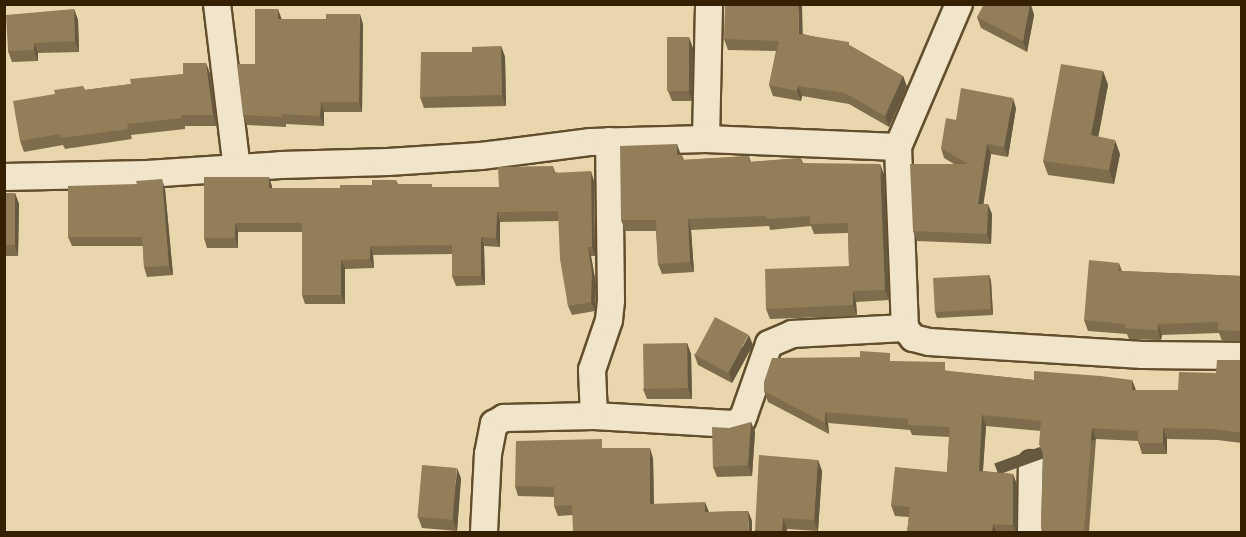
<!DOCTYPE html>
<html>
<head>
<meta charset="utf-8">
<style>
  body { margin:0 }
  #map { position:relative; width:1246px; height:537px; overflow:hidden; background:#e8d6ad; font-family:"Old Standard TT",serif }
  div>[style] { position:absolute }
  .roads { filter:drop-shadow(2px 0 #624e2c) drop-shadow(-2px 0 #624e2c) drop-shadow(0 2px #624e2c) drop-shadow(0 -2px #624e2c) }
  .minor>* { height:26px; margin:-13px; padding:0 13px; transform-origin:13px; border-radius:13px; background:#f0e4ca }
  .wall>* { inset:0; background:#7e6d4d }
  .shaded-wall>* { inset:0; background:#66593f; transform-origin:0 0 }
  .building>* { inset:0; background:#927f5a; transform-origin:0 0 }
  span { translate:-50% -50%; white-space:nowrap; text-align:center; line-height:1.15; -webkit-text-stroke:4.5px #f0e4ca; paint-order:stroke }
  .frame { position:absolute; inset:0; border:6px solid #352101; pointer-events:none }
</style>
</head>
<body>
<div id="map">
  <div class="roads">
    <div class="minor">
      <i style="left:217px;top:4px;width:166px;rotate:83.1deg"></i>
      <i style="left:706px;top:139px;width:135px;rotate:-88.7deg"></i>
      <i style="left:898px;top:147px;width:155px;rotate:-66.9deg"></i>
      <i style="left:4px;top:177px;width:143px;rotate:-1.2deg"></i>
      <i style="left:147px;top:174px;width:134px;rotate:-3.8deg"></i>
      <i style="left:281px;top:165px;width:107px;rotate:-1.6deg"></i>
      <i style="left:388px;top:162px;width:93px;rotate:-3.7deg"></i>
      <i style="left:481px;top:156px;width:111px;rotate:-7.3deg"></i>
      <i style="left:591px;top:142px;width:115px;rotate:-1.5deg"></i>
      <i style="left:706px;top:139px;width:192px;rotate:2.4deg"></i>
      <i style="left:898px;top:147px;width:181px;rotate:87.8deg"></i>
      <i style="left:905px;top:328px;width:13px;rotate:51deg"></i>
      <i style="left:913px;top:338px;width:16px;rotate:14deg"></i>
      <i style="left:929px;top:342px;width:214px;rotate:3.5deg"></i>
      <i style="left:1143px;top:355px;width:99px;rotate:0.6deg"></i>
      <i style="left:594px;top:416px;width:139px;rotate:3.3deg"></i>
      <i style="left:733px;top:424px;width:10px;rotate:-24deg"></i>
      <i style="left:742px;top:420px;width:5px;rotate:-68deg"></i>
      <i style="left:744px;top:415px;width:75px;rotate:-70.6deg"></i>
      <i style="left:769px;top:344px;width:25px;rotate:-23deg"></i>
      <i style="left:792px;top:334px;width:113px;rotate:-3deg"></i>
      <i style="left:484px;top:532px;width:78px;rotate:-87.1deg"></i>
      <i style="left:488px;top:454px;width:31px;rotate:-79deg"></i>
      <i style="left:494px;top:424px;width:12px;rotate:-31deg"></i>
      <i style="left:504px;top:418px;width:90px;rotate:-1.3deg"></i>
      <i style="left:594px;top:416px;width:46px;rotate:-92.5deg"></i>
      <i style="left:592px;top:370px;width:53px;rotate:-71.2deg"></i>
      <i style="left:609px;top:320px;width:20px;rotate:-84deg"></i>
      <i style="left:611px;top:300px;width:159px;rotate:-90.7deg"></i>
      <i style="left:1031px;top:532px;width:68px;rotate:-89.2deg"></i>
    </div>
  </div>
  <div class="wall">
    <i style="clip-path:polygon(1031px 4px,1034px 15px,1027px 52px,981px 28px,977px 17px)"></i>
    <i style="clip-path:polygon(74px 9px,78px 20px,79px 52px,38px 53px,38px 61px,12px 62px,8px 51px)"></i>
    <i style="clip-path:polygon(282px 19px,363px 24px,362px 112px,324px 112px,324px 126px,286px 124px,286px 127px,247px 125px,243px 115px,255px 64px)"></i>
    <i style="clip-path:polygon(803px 34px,851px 46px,903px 76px,907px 87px,889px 127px,849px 104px,802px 96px,801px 101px,773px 96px,769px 85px,776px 51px,728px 50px,724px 39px)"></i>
    <i style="clip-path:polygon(501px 46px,505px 57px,506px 106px,424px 108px,420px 97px,472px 52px)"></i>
    <i style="clip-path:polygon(693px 48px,692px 101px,672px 101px,668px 91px)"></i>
    <i style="clip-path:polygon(206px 63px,210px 74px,217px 126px,185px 126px,185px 129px,131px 135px,132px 139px,65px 149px,63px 145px,24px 152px,20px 141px,55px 94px,83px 86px,85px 90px,131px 84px,183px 74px)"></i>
    <i style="clip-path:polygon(1103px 71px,1108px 85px,1098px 137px,1120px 154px,1114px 184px,1048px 175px,1043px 161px)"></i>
    <i style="clip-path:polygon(1016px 108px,1008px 157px,991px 154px,983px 204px,992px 214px,991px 244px,917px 241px,913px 231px,954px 164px,944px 158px,941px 148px)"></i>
    <i style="clip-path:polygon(681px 155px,682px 155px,684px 160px,749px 156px,751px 162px,801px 158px,803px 163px,884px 174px,889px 300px,856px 302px,857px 316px,770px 319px,766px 309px,849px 266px,848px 233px,814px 234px,811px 226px,770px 230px,769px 226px,691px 230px,694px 272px,662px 274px,658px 264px,656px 231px,625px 231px,621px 220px)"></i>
    <i style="clip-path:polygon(553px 166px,555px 172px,594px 181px,595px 256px,591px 256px,596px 284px,595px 311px,572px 315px,568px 306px,559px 221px,500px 222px,500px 247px,484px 246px,485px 285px,456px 286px,452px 276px,452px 254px,373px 255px,374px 268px,345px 269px,345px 304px,305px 304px,302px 295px,302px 232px,238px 232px,238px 248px,207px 248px,204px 238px,272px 186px,272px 188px,340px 188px,372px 185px,396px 180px,398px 184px,433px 187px,499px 187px)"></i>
    <i style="clip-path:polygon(137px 184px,165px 189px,173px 275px,147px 277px,144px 267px,143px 246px,72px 246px,68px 237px)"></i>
    <i style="clip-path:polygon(4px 193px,15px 193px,19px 204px,18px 256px,4px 256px)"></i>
    <i style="clip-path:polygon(1119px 263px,1122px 271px,1242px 276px,1242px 341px,1222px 341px,1219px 333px,1162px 335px,1161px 340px,1157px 340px,1129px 339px,1127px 334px,1088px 331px,1084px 320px)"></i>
    <i style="clip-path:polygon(989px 275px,991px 281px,993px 315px,937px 318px,935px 312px)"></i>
    <i style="clip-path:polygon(687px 343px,691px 354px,692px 399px,647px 399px,643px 389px)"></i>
    <i style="clip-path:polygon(753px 345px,732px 383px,698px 365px,694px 354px)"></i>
    <i style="clip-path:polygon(1242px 359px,1242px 443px,1218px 440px,1167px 439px,1167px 454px,1142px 454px,1138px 441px,1096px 439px,1089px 532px,1042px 532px,1041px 527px,1043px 454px,1041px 431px,986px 426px,983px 471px,1013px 474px,1017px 485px,1017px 532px,907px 532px,909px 517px,895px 516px,891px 505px,947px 472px,949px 437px,912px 435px,910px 430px,828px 423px,829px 434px,768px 402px,764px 391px,893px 361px,949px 371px,1034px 380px,1132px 380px,1136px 390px,1178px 390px,1216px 373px)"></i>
    <i style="clip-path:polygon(751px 422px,755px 432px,752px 476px,717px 477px,713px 467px)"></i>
    <i style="clip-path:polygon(605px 448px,653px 458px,654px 504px,709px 512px,748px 511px,752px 521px,573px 515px,558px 516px,554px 506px,554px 497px,518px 496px,515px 486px)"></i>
    <i style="clip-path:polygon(818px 460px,822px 471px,818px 531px,787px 529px,787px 532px,755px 532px,755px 530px)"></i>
    <i style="clip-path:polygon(461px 478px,457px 531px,422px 528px,418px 517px)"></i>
  </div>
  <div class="shaded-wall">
    <i style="clip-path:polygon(798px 4px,802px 4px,803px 44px,799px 34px)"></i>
    <i style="clip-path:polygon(1030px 4px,1034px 15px,1027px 52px,1023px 41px)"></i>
    <i style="clip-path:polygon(74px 9px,78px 20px,79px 52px,75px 41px)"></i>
    <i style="clip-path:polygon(278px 9px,282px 20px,278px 19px)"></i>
    <i style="clip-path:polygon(360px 14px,363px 24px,362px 112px,359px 102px)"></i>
    <i style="clip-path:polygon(689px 37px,693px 48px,692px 101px,688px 90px)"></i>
    <i style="clip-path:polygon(34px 43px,38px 53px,38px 61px,34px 50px)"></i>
    <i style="clip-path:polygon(501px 46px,505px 57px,506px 106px,502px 95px)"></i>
    <i style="clip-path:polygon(206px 63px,210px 74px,217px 126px,213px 115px)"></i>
    <i style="clip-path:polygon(1103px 71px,1108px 85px,1096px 149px,1091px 135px)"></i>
    <i style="clip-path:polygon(903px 76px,907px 87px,889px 127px,885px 116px)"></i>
    <i style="clip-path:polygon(798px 86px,802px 96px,801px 101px,797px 91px)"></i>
    <i style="clip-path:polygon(1013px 98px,1016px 108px,1008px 157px,1004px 147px)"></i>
    <i style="clip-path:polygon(321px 102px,324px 112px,324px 126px,320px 116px)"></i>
    <i style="clip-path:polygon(1115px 140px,1120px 154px,1114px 184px,1109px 170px)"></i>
    <i style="clip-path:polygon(677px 144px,681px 155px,681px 166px,677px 155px)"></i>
    <i style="clip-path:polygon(987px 144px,991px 154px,982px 214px,978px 204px)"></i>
    <i style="clip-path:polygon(880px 164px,884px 174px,889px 300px,885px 290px)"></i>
    <i style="clip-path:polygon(591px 171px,594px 181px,595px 256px,592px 247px)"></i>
    <i style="clip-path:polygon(269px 177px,272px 186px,272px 197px,269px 188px)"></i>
    <i style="clip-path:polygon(162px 179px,165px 189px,173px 275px,169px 266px)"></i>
    <i style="clip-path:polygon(15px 193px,19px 204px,18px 256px,15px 246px)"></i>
    <i style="clip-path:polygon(988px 204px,992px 214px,991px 244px,987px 234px)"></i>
    <i style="clip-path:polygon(497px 212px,500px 222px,500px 247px,496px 238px)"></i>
    <i style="clip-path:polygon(688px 219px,691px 230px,694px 272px,690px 262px)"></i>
    <i style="clip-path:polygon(235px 223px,238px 232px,238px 248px,235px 238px)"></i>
    <i style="clip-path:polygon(481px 237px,484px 246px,485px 285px,481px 276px)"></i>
    <i style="clip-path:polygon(370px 246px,373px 255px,374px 268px,370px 259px)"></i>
    <i style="clip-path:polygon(588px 247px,591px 256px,596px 284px,595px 311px,591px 302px)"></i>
    <i style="clip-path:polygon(341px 260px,345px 269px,345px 304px,341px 295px)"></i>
    <i style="clip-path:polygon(989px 275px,991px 281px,993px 315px,991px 309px)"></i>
    <i style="clip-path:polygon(853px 291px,856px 302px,857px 316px,853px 305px)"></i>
    <i style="clip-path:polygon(1158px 324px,1162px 335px,1161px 340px,1158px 330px)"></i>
    <i style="clip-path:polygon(749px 335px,753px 345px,732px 383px,729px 372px)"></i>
    <i style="clip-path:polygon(687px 343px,691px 354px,692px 399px,688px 388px)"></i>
    <i style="clip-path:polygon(1132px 380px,1136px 391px,1132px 390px)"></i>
    <i style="clip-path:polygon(825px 412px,828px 423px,829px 434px,825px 423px)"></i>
    <i style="clip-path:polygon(982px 415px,986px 426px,982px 481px,979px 471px)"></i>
    <i style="clip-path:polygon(751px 422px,755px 432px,752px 476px,748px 465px)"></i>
    <i style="left:1092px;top:428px;width:12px;height:104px;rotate:70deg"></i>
    <i style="clip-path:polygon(1163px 428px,1167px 439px,1167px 454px,1163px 443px)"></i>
    <i style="clip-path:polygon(650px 448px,653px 458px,654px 514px,650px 504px)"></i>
    <i style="clip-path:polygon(818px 460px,822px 471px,818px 531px,814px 520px)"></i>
    <i style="clip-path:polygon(457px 468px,461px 478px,457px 531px,453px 520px)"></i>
    <i style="clip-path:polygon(1013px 474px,1017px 485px,1017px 532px,1016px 532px,1013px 525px)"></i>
    <i style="clip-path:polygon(705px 502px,709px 512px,705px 512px)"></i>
    <i style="clip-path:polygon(748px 511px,752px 521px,752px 532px,749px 532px)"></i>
    <i style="clip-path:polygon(783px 518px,787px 529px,787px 532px,782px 532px)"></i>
    <i style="clip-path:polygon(993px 524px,996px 532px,992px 532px)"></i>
  </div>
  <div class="building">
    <i style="clip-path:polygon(725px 4px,798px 4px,799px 34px,849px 42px,849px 45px,903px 76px,885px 116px,845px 93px,798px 86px,797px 91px,769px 85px,779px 41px,724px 39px)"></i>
    <i style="clip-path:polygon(984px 4px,1030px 4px,1023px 41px,977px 17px)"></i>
    <i style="clip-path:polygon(74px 9px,75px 41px,34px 43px,34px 50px,8px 51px,6px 15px)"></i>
    <i style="clip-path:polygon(255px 9px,278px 9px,278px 19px,326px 19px,326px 14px,360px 14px,359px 102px,321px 102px,320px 116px,282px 114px,282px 117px,243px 115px,237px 64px,255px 64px)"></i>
    <i style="left:667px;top:37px;width:22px;height:54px"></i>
    <i style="clip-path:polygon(501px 46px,502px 95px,420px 97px,421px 52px,472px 52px,472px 47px)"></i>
    <i style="clip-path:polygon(183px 63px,206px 63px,213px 115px,181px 115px,181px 118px,127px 124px,128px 129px,61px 138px,60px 134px,20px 141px,13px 101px,55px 94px,54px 90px,83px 86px,84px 90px,131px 84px,130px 79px,183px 74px)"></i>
    <i style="clip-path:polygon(1061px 64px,1103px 71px,1091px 135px,1115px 140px,1109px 170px,1043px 161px)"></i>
    <i style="clip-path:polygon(961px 88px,1013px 98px,1004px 147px,987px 144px,978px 204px,988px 204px,987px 234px,913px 231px,910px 164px,968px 164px,941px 148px,946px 118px,956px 120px)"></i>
    <i style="clip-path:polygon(677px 144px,677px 155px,682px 155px,682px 160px,749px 156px,749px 162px,801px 158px,801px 163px,880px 164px,885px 290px,853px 291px,853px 305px,766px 309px,765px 269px,849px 266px,848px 223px,810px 224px,810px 216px,767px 219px,766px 216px,688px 219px,690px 262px,658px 264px,656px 220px,621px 220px,620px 146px)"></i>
    <i style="clip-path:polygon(553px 166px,553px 173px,591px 171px,592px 247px,588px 247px,592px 274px,591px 302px,568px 306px,560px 259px,558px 211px,497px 212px,496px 238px,481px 237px,481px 276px,452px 276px,452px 245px,370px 246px,370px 259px,341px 260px,341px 295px,302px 295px,302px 223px,235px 223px,235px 238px,204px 238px,204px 177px,269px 177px,269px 188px,340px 188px,340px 185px,372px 185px,372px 180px,396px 180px,396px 184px,432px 184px,432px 187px,499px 187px,498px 167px)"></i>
    <i style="clip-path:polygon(162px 179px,169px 266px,144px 267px,142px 237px,68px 237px,68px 186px,137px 184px,136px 181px)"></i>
    <i style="left:4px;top:193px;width:11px;height:52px"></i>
    <i style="clip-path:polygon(1089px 260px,1119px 263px,1118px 271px,1242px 276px,1242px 332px,1239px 331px,1218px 330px,1218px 322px,1158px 324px,1158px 330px,1153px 330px,1125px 328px,1125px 324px,1084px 320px)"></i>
    <i style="left:989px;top:275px;width:34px;height:56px;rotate:87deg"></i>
    <i style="left:715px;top:317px;width:38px;height:43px;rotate:28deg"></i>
    <i style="left:687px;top:343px;width:45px;height:44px;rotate:89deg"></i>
    <i style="clip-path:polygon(860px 351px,890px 353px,890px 361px,945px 362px,945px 371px,1034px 380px,1034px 371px,1101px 376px,1132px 380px,1132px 390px,1178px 390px,1179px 372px,1216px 373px,1217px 360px,1239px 360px,1242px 359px,1242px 433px,1214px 429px,1163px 428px,1163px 443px,1138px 443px,1138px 431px,1092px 428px,1084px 532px,1042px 532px,1043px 528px,1041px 527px,1043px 454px,1039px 444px,1041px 421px,982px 415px,979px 471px,1013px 474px,1013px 525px,993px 524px,992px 532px,907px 532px,910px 507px,891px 505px,895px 467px,947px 472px,950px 427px,908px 425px,908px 419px,825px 412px,825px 423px,764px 391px,764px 382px,772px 358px,860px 357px)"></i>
    <i style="clip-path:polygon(751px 422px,748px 465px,713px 467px,712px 427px,729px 428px)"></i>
    <i style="clip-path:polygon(602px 439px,602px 448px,650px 448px,650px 504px,705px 502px,705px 512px,748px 511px,749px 532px,573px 532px,572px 505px,554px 506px,554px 487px,515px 486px,516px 441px)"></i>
    <i style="clip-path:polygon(759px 455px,818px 460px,814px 520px,783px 518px,782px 532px,755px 530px)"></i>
    <i style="left:422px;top:465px;width:35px;height:52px;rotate:5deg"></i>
  </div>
  <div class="frame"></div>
</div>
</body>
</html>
